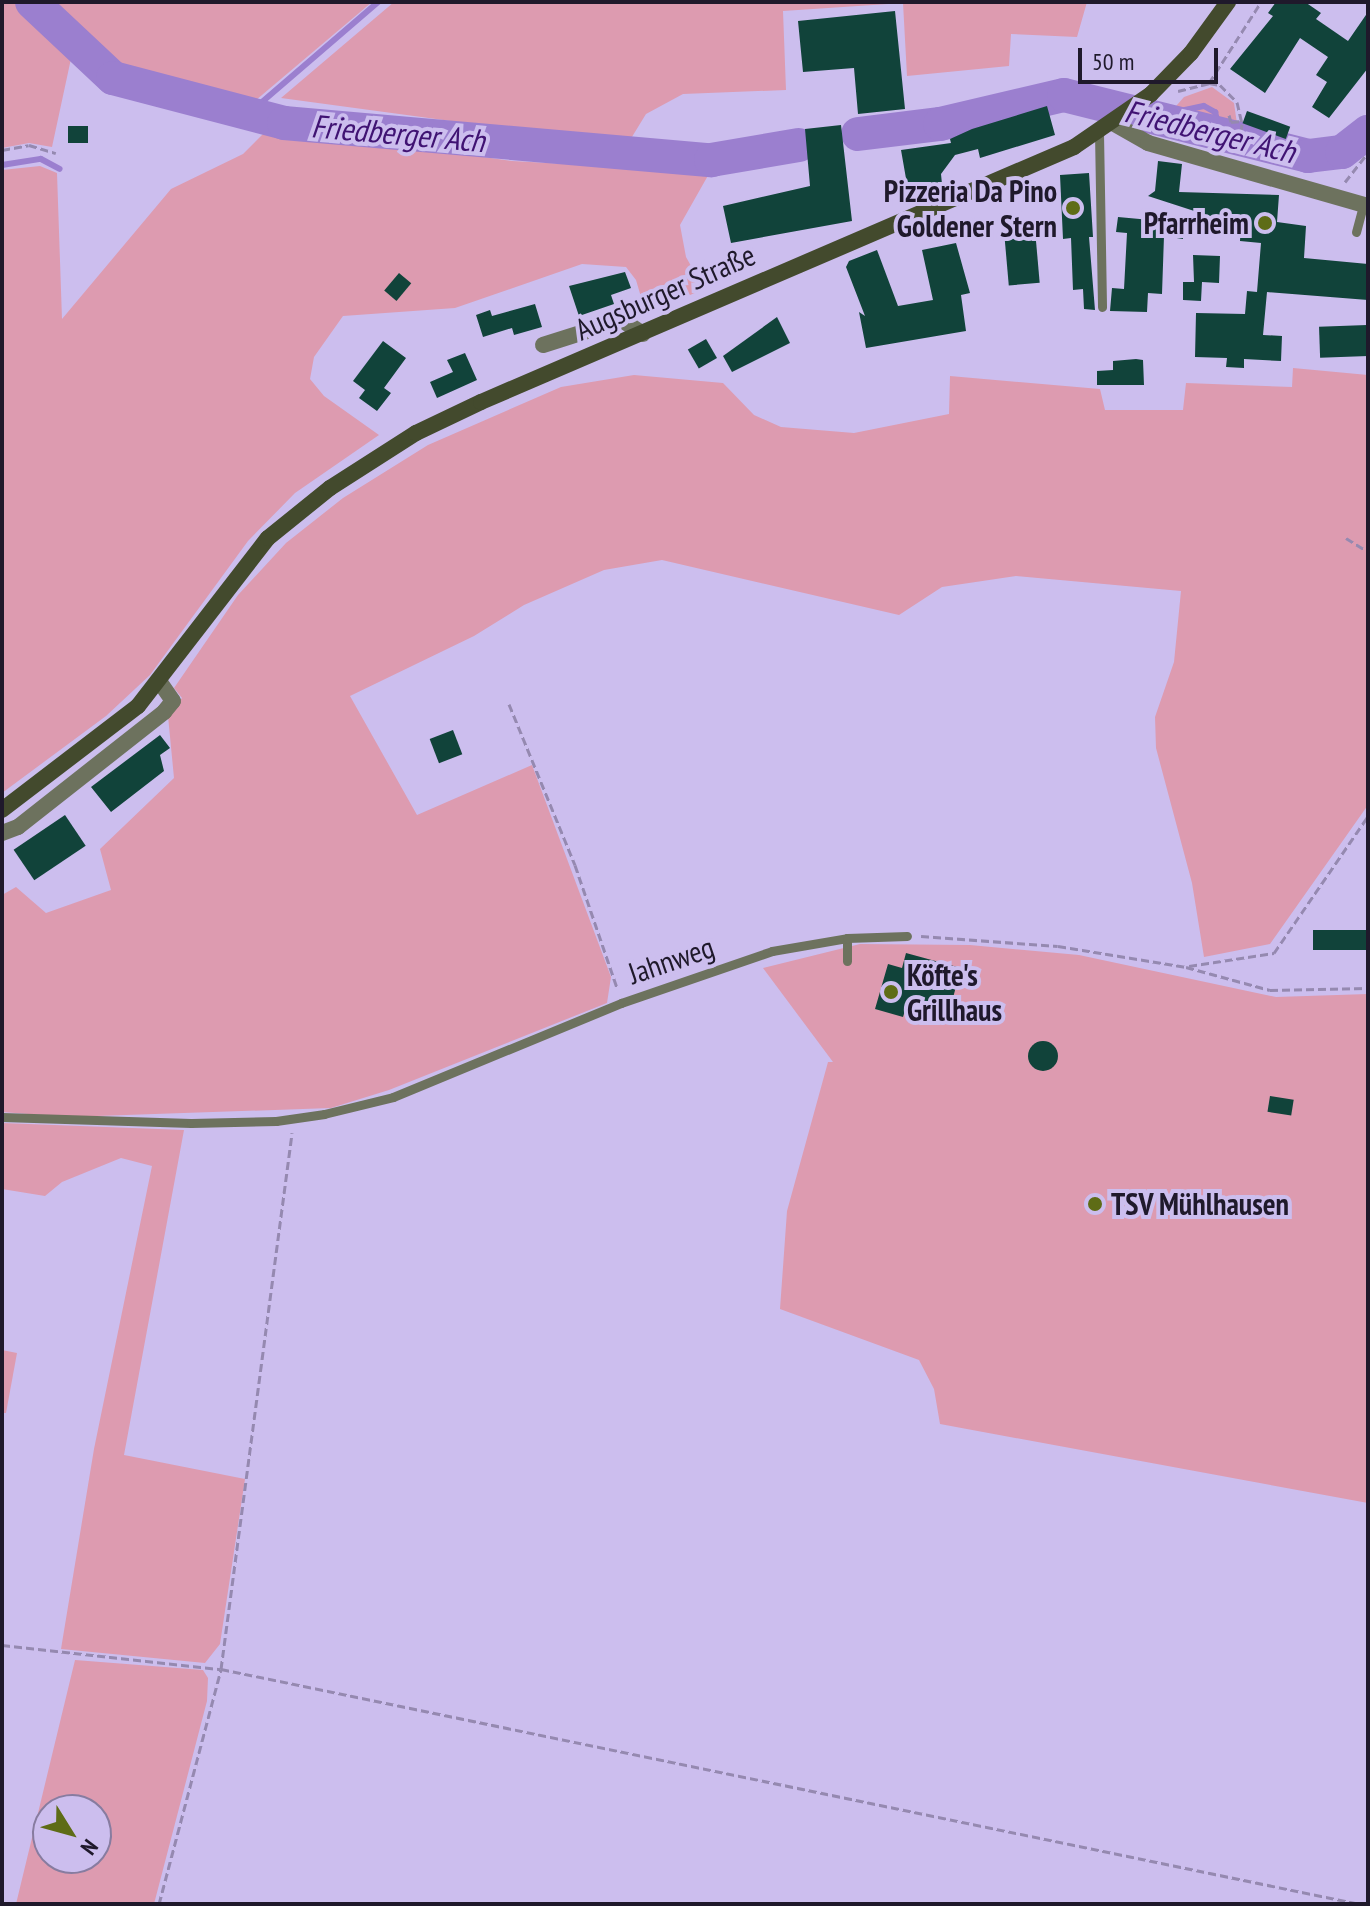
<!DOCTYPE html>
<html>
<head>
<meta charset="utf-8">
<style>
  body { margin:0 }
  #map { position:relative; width:1370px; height:1906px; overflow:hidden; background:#ccbeee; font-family:"PT Sans Narrow",sans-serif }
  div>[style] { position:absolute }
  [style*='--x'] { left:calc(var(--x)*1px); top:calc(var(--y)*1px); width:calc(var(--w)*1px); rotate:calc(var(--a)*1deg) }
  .green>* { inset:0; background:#dd9bb0 }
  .stream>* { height:6px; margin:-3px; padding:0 3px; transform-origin:3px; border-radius:3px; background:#9b7fcf }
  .river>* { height:34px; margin:-17px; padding:0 17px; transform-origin:17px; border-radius:17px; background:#9b7fcf }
  .building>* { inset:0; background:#11433a; transform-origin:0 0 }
  .round { border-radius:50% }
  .path>* { height:3px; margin-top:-1.5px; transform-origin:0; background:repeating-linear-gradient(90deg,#9589b0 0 8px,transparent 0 12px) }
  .service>* { height:9px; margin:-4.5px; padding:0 4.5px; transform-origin:4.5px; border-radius:4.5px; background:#6d725e }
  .minor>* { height:16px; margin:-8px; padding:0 8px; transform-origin:8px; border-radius:8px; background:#6d725e }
  .secondary>* { height:16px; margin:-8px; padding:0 8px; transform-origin:8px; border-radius:8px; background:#434a2d }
  .dots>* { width:22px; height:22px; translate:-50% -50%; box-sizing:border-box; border:4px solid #ccbeee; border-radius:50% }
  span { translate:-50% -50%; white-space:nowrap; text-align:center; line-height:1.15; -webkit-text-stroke:8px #ccbeee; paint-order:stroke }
  .poi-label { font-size:30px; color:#1f192b; font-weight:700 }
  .right { translate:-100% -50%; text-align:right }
  .left { translate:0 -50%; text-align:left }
  .street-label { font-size:30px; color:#1f192b }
  .water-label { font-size:32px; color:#401373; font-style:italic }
  .frame { position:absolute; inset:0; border:4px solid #1f192b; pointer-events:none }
  .north { position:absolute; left:32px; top:1794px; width:80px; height:80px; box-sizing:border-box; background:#ccbeee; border:2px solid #877ca0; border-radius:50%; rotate:127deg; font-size:22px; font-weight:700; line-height:32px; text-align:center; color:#1f192b }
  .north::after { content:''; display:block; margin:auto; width:28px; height:36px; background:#5e6c16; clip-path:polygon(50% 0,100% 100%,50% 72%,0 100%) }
  .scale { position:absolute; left:1078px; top:48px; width:140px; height:36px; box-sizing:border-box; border:4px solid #1f192b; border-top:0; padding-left:10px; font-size:24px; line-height:28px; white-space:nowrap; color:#1f192b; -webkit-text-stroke:6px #ccbeee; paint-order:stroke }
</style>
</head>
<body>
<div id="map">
  <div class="green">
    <i style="clip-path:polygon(2px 2px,21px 2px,72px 54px,52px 147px,29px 143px,2px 148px)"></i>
    <i style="clip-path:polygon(48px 2px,372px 2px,249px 106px,127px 78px)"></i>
    <i style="clip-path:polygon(394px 2px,1087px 2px,1077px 37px,1011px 34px,1009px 66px,907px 76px,903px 3px,783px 11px,786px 90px,683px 94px,646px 114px,627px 145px,281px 98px)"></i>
    <i style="clip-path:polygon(1212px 87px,1234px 103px,1239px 138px,1163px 121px,1184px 97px)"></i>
    <i style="clip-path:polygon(270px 127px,512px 161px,710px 172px,680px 225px,686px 257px,704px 289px,646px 314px,636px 280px,626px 267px,582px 264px,455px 308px,343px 316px,314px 357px,310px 379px,324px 396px,379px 435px,295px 493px,248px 541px,150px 675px,106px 716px,2px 793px,2px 170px,40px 166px,57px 173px,62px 319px,171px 189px,243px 154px)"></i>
    <i style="clip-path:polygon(1293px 368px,1368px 375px,1368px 805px,1270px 944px,1204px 957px,1192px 883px,1156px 748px,1155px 717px,1174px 662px,1181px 591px,1016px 576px,942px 587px,899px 615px,662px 560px,604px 570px,524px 605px,474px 636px,350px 696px,417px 815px,532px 765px,611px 977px,607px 1003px,389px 1090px,331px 1108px,68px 1117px,2px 1112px,2px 895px,16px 887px,46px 913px,111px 890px,100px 849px,174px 778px,168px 716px,182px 698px,174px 688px,238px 595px,286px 543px,343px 498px,428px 445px,561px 387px,634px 375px,723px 383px,754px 415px,781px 427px,854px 433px,949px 414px,950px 376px,1100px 389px,1105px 410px,1183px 410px,1186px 383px,1292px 387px)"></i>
    <i style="clip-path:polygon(860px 944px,970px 945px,1079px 955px,1276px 997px,1368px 994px,1368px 1503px,940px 1424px,934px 1389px,919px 1360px,780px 1309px,787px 1211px,828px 1062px,833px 1062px,763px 968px)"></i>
    <i style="clip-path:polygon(2px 1123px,184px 1130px,124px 1455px,245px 1479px,220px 1644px,205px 1663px,61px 1649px,94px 1449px,152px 1166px,121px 1158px,62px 1182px,45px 1196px,2px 1189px)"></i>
    <i style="clip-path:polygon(2px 1350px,17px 1353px,6px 1413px,2px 1413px)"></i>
    <i style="clip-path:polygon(evenodd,75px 1660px,203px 1670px,208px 1678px,207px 1701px,154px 1904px,16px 1904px,75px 1660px,48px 1810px,96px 1810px,96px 1858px,48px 1858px,48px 1810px)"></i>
  </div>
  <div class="stream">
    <i style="--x:248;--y:114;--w:172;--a:-40.7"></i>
    <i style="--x:1167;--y:123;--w:22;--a:-36"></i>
    <i style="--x:1185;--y:110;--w:19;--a:-12"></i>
    <i style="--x:1204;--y:106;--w:13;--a:29"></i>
    <i style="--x:1215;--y:112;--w:25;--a:76"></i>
    <i style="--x:2;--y:165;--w:39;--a:-9"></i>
    <i style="--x:41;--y:159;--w:21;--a:28"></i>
  </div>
  <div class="river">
    <i style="--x:32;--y:2;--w:111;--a:43.2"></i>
    <i style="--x:113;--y:78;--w:177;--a:14.7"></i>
    <i style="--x:284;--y:123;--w:429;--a:5"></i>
    <i style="--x:711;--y:160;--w:89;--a:-9.7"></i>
    <i style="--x:858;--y:134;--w:83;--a:-7"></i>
    <i style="--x:940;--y:124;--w:127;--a:-13.2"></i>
    <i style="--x:1064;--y:95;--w:252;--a:14"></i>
    <i style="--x:1308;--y:156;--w:34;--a:-7"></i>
    <i style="--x:1342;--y:152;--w:33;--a:-38"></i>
  </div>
  <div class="building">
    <i style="clip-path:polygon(1276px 2px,1305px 2px,1321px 13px,1316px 19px,1348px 41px,1368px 12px,1368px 68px,1329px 118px,1312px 107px,1327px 82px,1316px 75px,1328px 57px,1300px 38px,1265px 93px,1230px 69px,1273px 16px,1268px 13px)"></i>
    <i style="clip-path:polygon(895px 11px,905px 109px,858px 114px,854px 68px,803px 72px,798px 21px)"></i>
    <i style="clip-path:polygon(1047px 106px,1055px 135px,980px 158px,978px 149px,955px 155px,941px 174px,942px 184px,908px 190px,901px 150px,951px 143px,950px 139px,972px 129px)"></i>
    <i style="left:1247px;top:111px;width:46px;height:13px;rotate:20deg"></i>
    <i style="clip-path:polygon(841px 125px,852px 221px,731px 243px,723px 206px,810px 186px,805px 129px)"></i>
    <i style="left:68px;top:126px;width:20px;height:17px"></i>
    <i style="clip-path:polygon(1158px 161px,1182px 164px,1179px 192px,1279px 195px,1277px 222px,1306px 226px,1304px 258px,1368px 264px,1368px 300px,1267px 292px,1263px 335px,1282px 336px,1281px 361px,1244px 359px,1244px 368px,1226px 367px,1227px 358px,1195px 357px,1196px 313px,1245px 314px,1247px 291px,1257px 292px,1261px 243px,1240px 241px,1241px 221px,1222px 220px,1148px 196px,1155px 191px)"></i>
    <i style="clip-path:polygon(1089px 173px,1093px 237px,1089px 237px,1095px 310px,1084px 309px,1083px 289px,1073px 290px,1071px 238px,1063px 239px,1060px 175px)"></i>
    <i style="clip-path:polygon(1118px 217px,1183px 223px,1183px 239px,1164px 236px,1162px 294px,1148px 293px,1147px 312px,1110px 311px,1112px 288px,1124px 289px,1127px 233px,1116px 232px)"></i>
    <i style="left:1034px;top:218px;width:65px;height:31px;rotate:85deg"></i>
    <i style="clip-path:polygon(956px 243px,970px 293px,961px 295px,966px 331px,866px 348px,859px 312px,865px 316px,846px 267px,849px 261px,877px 250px,898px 306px,933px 300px,922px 250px)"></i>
    <i style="clip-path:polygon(1193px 255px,1220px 256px,1219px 283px,1202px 282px,1201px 301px,1183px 300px,1183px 282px,1194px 282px)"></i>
    <i style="clip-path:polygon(625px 272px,631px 288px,611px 295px,614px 304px,579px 316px,569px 286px)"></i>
    <i style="left:399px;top:273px;width:16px;height:23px;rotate:40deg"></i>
    <i style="clip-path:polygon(535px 304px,542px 327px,514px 335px,512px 328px,483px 337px,476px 315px,490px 310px,492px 316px)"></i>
    <i style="clip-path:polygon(777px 317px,790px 343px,732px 372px,723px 356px)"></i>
    <i style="left:1367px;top:325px;width:31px;height:48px;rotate:88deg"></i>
    <i style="left:706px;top:339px;width:22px;height:21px;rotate:60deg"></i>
    <i style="clip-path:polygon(383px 341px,406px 358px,384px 388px,391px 393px,377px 411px,359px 398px,365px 390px,353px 381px)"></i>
    <i style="clip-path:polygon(465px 353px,477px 380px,437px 398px,430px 382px,453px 372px,447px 360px)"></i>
    <i style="clip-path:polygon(1136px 359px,1143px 360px,1144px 385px,1097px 385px,1097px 371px,1113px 370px,1113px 361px)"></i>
    <i style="left:453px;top:730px;width:26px;height:25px;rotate:69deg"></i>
    <i style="clip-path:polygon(160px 735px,170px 748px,160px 755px,164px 771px,111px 812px,91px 787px)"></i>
    <i style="left:65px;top:815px;width:37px;height:62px;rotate:56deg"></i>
    <i style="left:1368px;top:930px;width:20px;height:55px;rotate:90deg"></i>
    <i style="clip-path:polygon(906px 953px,961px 968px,950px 1009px,909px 998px,903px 1017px,875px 1009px,888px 964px,902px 968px)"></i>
    <i class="round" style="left:1028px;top:1041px;width:30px;height:30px"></i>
    <i style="left:1270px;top:1096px;width:24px;height:16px;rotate:9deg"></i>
  </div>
  <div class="path">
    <i style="--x:1209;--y:83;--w:11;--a:10"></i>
    <i style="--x:1220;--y:85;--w:24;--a:45"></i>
    <i style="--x:1237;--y:102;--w:23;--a:77"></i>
    <i style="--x:1242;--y:124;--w:26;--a:97"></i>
    <i style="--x:1178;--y:91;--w:32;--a:-14"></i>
    <i style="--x:1209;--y:83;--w:96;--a:-57.3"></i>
    <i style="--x:1229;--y:115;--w:7;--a:74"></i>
    <i style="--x:1231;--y:122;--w:11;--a:-5"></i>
    <i style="--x:2;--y:150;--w:27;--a:-10"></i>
    <i style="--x:29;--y:145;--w:28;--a:17"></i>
    <i style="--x:1345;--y:182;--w:37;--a:-52"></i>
    <i style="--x:1346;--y:538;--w:26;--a:32"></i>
    <i style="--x:509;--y:704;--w:174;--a:67.7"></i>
    <i style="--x:575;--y:865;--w:130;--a:71.1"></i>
    <i style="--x:921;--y:936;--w:137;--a:4.2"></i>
    <i style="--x:1058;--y:946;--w:130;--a:9.3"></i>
    <i style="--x:1186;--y:967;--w:87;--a:15.3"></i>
    <i style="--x:1270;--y:990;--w:98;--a:-1.2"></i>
    <i style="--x:1189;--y:966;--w:86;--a:-8.7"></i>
    <i style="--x:1274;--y:953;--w:166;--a:-55.5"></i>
    <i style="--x:2;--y:1645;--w:220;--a:6.3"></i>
    <i style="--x:221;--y:1669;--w:1163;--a:11.66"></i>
    <i style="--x:159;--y:1904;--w:243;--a:-75.2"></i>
    <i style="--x:221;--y:1669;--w:541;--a:-82.45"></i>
  </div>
  <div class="service">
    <i style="--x:1099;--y:133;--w:174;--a:89"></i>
    <i style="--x:1356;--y:232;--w:28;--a:-75"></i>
    <i style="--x:847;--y:938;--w:23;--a:90"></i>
    <i style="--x:2;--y:1117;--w:189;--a:1.8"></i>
    <i style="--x:191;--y:1123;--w:85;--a:-1.3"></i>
    <i style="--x:276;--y:1121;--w:49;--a:-8.3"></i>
    <i style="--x:324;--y:1114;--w:71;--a:-13.8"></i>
    <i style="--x:393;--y:1097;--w:247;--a:-22.4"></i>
    <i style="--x:621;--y:1003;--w:160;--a:-19"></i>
    <i style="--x:772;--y:951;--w:76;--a:-9.8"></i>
    <i style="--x:847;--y:938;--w:60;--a:-1.9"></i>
  </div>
  <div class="minor">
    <i style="--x:1113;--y:123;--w:40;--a:29.7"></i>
    <i style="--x:1148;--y:143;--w:229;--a:16"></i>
    <i style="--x:543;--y:345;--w:83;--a:-17.6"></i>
    <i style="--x:622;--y:320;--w:25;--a:34"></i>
    <i style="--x:2;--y:833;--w:17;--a:-21"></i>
    <i style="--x:18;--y:827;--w:186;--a:-38.2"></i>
    <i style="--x:164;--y:712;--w:14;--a:-51"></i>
    <i style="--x:173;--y:701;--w:24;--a:-125"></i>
  </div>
  <div class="secondary">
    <i style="--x:2;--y:810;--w:171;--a:-37.4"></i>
    <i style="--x:138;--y:706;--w:212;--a:-52.3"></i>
    <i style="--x:268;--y:538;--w:80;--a:-38.9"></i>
    <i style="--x:330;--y:488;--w:102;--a:-32.6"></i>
    <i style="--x:416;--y:433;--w:72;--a:-25.5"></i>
    <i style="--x:481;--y:402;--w:646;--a:-23.27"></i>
    <i style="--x:1074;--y:147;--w:93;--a:-34.5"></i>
    <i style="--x:1151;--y:94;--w:57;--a:-45.7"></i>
    <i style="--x:1191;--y:53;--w:63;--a:-54"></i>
  </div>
  <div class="dots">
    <i style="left:1073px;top:208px;background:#5e6c16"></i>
    <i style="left:1265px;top:223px;background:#5e6c16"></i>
    <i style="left:891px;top:992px;background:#5e6c16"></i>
    <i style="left:1095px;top:1204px;background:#5e6c16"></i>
  </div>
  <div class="poi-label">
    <span class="right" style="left:1057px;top:208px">Pizzeria Da Pino<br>Goldener Stern</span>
    <span class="right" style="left:1249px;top:223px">Pfarrheim</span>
    <span class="left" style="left:907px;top:992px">Köfte's<br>Grillhaus</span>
    <span class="left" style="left:1111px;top:1204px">TSV Mühlhausen</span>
  </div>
  <div class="street-label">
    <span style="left:665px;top:292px;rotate:-24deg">Augsburger Straße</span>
    <span style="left:671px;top:960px;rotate:-19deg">Jahnweg</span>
  </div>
  <div class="water-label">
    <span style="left:1210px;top:131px;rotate:14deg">Friedberger Ach</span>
    <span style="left:398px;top:133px;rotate:5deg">Friedberger Ach</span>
  </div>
  <div class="frame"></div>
  <div class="north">N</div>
  <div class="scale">50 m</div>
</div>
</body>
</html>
